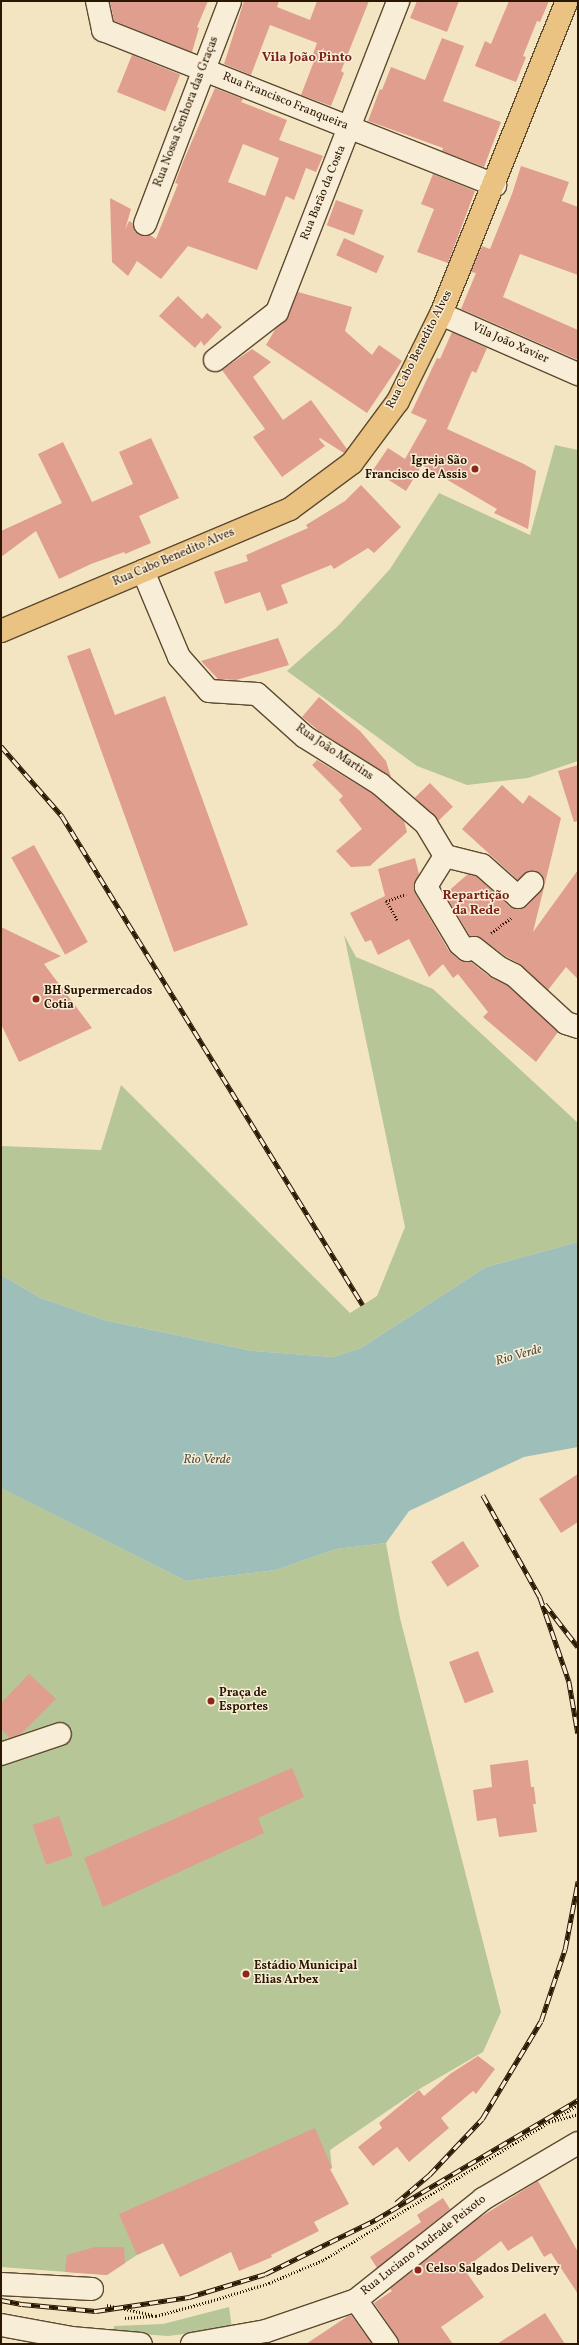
<!DOCTYPE html>
<html>
<head>
<meta charset="utf-8">
<style>
  body { margin:0 }
  #map { position:relative; width:579px; height:2345px; overflow:hidden; background:#f4e5c2; font-family:Vollkorn,serif }
  div>[style] { position:absolute }
  [style*='--x'] { left:calc(var(--x)*1px); top:calc(var(--y)*1px); width:calc(var(--w)*1px); rotate:calc(var(--a)*1deg) }
  .green>* { inset:0; background:#b7c697 }
  .water>* { inset:0; background:#9dbeb9 }
  .building>* { inset:0; background:#df9e8e; transform-origin:0 0 }
  .path>* { height:2.5px; margin-top:-1.25px; transform-origin:0; background:repeating-linear-gradient(90deg,#2b1600 0 1px,transparent 0 3px) }
  .roads { filter:drop-shadow(1px 0 #5d4a30) drop-shadow(-1px 0 #5d4a30) drop-shadow(0 1px #5d4a30) drop-shadow(0 -1px #5d4a30) }
  .minor>* { height:22px; margin:-11px; padding:0 11px; transform-origin:11px; border-radius:11px; background:#f8eed7 }
  .major>* { height:22px; margin:-11px; padding:0 11px; transform-origin:11px; border-radius:11px; background:#eac281 }
  .rail>* { height:4.5px; margin-top:-2.25px; transform-origin:0; background:repeating-linear-gradient(90deg,#f8eed7 0 9px,#2b1600 0 18px); box-sizing:border-box; border-block:1px solid #2b1600 }
  .dots>* { width:11px; height:11px; translate:-50% -50%; box-sizing:border-box; border:2px solid #f8eed7; border-radius:50% }
  span { translate:-50% -50%; white-space:nowrap; text-align:center; line-height:1.15; -webkit-text-stroke:3px #f8eed7; paint-order:stroke }
  .street-label { font-size:12px; color:#2b1600 }
  .poi-label { font-size:12px; color:#2b1600; font-weight:700 }
  .right { translate:-100% -50%; text-align:right }
  .left { translate:0 -50%; text-align:left }
  .neighbourhood-label { font-size:13px; color:#7a1f14; font-weight:700 }
  .water-label { font-size:13px; color:#535141; font-style:italic }
  .frame { position:absolute; inset:0; border:2px solid #2b1600; pointer-events:none }
</style>
</head>
<body>
<div id="map">
  <div class="green">
    <i style="clip-path:polygon(555px 445px,578px 450px,578px 761px,528px 778px,467px 785px,417px 766px,287px 671px,338px 626px,390px 569px,439px 493px,530px 535px)"></i>
    <i style="clip-path:polygon(344px 935px,356px 957px,433px 989px,578px 1123px,578px 1242px,486px 1267px,361px 1348px,333px 1357px,253px 1351px,104px 1320px,41px 1298px,1px 1275px,1px 1146px,101px 1150px,121px 1085px,350px 1313px,377px 1296px,405px 1227px)"></i>
    <i style="clip-path:polygon(1px 1488px,186px 1581px,276px 1570px,336px 1549px,386px 1543px,400px 1618px,501px 2012px,483px 2052px,421px 2088px,330px 2150px,332px 2168px,137px 2255px,107px 2275px,1px 2267px)"></i>
    <i style="clip-path:polygon(229px 2307px,232px 2328px,168px 2336px,113px 2332px,114px 2326px,163px 2324px)"></i>
  </div>
  <div class="water">
    <i style="clip-path:polygon(578px 1242px,578px 1447px,524px 1457px,409px 1511px,386px 1543px,336px 1549px,276px 1570px,186px 1581px,1px 1488px,1px 1275px,41px 1298px,104px 1320px,253px 1351px,333px 1357px,361px 1348px,486px 1267px)"></i>
  </div>
  <div class="building">
    <i style="clip-path:polygon(110px 1px,208px 1px,197px 27px,199px 28px,192px 52px,114px 21px)"></i>
    <i style="clip-path:polygon(244px 1px,279px 1px,277px 7px,310px 20px,317px 1px,369px 1px,341px 71px,344px 73px,331px 106px,301px 95px,316px 56px,313px 54px,317px 43px,270px 25px,251px 75px,224px 64px)"></i>
    <i style="clip-path:polygon(417px 1px,459px 1px,447px 32px,410px 18px)"></i>
    <i style="clip-path:polygon(509px 1px,549px 1px,540px 22px,537px 21px,523px 56px,526px 57px,516px 82px,475px 66px,485px 41px,491px 44px)"></i>
    <i style="clip-path:polygon(442px 38px,464px 46px,443px 101px,501px 122px,484px 167px,442px 151px,443px 148px,368px 121px,380px 89px,382px 90px,391px 67px,425px 80px)"></i>
    <i style="left:132px;top:55px;width:52px;height:40px;rotate:22deg"></i>
    <i style="clip-path:polygon(evenodd,215px 88px,243px 99px,241px 102px,287px 120px,279px 140px,323px 156px,316px 172px,306px 168px,294px 200px,286px 196px,257px 270px,188px 246px,161px 279px,137px 261px,128px 276px,112px 262px,110px 198px,131px 209px,125px 230px,129px 221px,133px 223px,135px 232px,140px 235px,150px 235px,156px 239px,178px 184px,175px 183px,183px 162px,215px 88px,243px 144px,279px 158px,265px 196px,228px 182px,243px 144px)"></i>
    <i style="clip-path:polygon(521px 166px,569px 182px,562px 201px,578px 207px,578px 275px,520px 254px,503px 297px,578px 330px,578px 360px,461px 309px,476px 273px,471px 272px,482px 246px,490px 249px,512px 194px)"></i>
    <i style="clip-path:polygon(433px 174px,475px 191px,448px 263px,417px 252px,434px 209px,421px 204px)"></i>
    <i style="left:336px;top:200px;width:29px;height:27px;rotate:20deg"></i>
    <i style="left:344px;top:238px;width:44px;height:19px;rotate:24deg"></i>
    <i style="clip-path:polygon(298px 292px,352px 307px,345px 331px,372px 355px,379px 345px,402px 361px,367px 413px,266px 345px,276px 328px,288px 317px)"></i>
    <i style="clip-path:polygon(178px 296px,202px 319px,207px 313px,222px 327px,204px 346px,201px 341px,195px 348px,159px 316px)"></i>
    <i style="clip-path:polygon(452px 332px,487px 348px,476px 373px,472px 371px,447px 429px,524px 464px,536px 471px,528px 529px,494px 513px,497px 509px,422px 465px,406px 491px,373px 470px,388px 448px,405px 459px,427px 420px,411px 413px,437px 358px,440px 359px)"></i>
    <i style="clip-path:polygon(252px 349px,271px 362px,253px 377px,283px 420px,311px 400px,347px 449px,344px 453px,320px 438px,319px 439px,325px 446px,282px 477px,253px 437px,265px 429px,222px 370px)"></i>
    <i style="clip-path:polygon(151px 438px,179px 498px,139px 516px,151px 543px,125px 554px,124px 552px,91px 564px,59px 579px,36px 531px,1px 557px,1px 531px,62px 503px,38px 454px,63px 442px,92px 502px,133px 484px,119px 452px)"></i>
    <i style="clip-path:polygon(361px 485px,401px 527px,374px 553px,368px 548px,334px 569px,331px 565px,281px 585px,288px 603px,267px 611px,260px 592px,225px 604px,214px 572px,248px 561px,246px 555px,308px 528px,306px 525px,345px 501px)"></i>
    <i style="clip-path:polygon(278px 638px,289px 665px,236px 680px,218px 679px,201px 661px)"></i>
    <i style="clip-path:polygon(90px 648px,115px 715px,165px 696px,248px 925px,174px 952px,67px 656px)"></i>
    <i style="clip-path:polygon(319px 697px,360px 731px,386px 761px,391px 777px,319px 731px,302px 717px)"></i>
    <i style="clip-path:polygon(317px 760px,373px 794px,404px 821px,407px 832px,370px 866px,351px 867px,336px 851px,362px 829px,339px 800px,343px 796px,312px 765px)"></i>
    <i style="clip-path:polygon(578px 765px,578px 821px,574px 822px,558px 771px)"></i>
    <i style="left:430px;top:783px;width:33px;height:21px;rotate:46deg"></i>
    <i style="clip-path:polygon(502px 785px,523px 804px,529px 795px,561px 818px,533px 932px,578px 870px,578px 979px,566px 967px,548px 990px,520px 964px,505px 956px,481px 938px,470px 936px,445px 894px,468px 874px,476px 876px,510px 907px,521px 909px,527px 906px,544px 887px,544px 880px,541px 874px,535px 871px,528px 871px,518px 880px,462px 829px)"></i>
    <i style="left:34px;top:845px;width:111px;height:26px;rotate:61deg"></i>
    <i style="clip-path:polygon(415px 858px,419px 874px,414px 887px,415px 893px,449px 951px,459px 960px,471px 962px,490px 977px,507px 985px,558px 1032px,536px 1062px,483px 1017px,488px 1012px,458px 974px,453px 978px,443px 964px,429px 977px,409px 939px,378px 955px,371px 940px,365px 942px,350px 913px,385px 896px,378px 869px)"></i>
    <i style="clip-path:polygon(1px 927px,61px 956px,44px 964px,92px 1028px,19px 1062px,1px 1024px)"></i>
    <i style="clip-path:polygon(578px 1474px,578px 1522px,561px 1533px,539px 1499px)"></i>
    <i style="left:463px;top:1541px;width:30px;height:38px;rotate:57deg"></i>
    <i style="left:478px;top:1651px;width:44px;height:31px;rotate:69deg"></i>
    <i style="clip-path:polygon(29px 1674px,56px 1699px,21px 1734px,10px 1738px,1px 1729px,1px 1703px)"></i>
    <i style="clip-path:polygon(528px 1760px,531px 1787px,534px 1787px,536px 1804px,533px 1804px,537px 1832px,499px 1837px,496px 1818px,477px 1821px,473px 1790px,492px 1787px,490px 1765px)"></i>
    <i style="clip-path:polygon(292px 1768px,304px 1797px,258px 1818px,264px 1833px,103px 1907px,84px 1858px)"></i>
    <i style="left:59px;top:1816px;width:42px;height:28px;rotate:71deg"></i>
    <i style="clip-path:polygon(478px 2056px,495px 2069px,476px 2094px,473px 2091px,441px 2118px,449px 2128px,409px 2162px,397px 2147px,373px 2166px,358px 2147px,382px 2128px,379px 2123px,419px 2090px,424px 2096px,450px 2074px)"></i>
    <i style="clip-path:polygon(315px 2128px,332px 2168px,330px 2169px,349px 2204px,314px 2222px,319px 2231px,271px 2255px,272px 2257px,239px 2271px,231px 2252px,180px 2277px,163px 2243px,137px 2255px,119px 2214px)"></i>
    <i style="clip-path:polygon(538px 2181px,578px 2252px,578px 2294px,551px 2253px,544px 2257px,532px 2236px,508px 2251px,501px 2241px,464px 2269px,484px 2297px,441px 2327px,453px 2344px,399px 2344px,397px 2337px,374px 2303px,392px 2291px,390px 2289px,476px 2220px)"></i>
    <i style="clip-path:polygon(443px 2198px,450px 2209px,377px 2268px,370px 2257px,421px 2222px,417px 2215px)"></i>
    <i style="clip-path:polygon(95px 2247px,124px 2247px,125px 2263px,107px 2275px,65px 2272px,67px 2255px)"></i>
    <i style="clip-path:polygon(545px 2313px,565px 2344px,497px 2344px)"></i>
    <i style="clip-path:polygon(351px 2315px,372px 2344px,306px 2344px,348px 2316px)"></i>
  </div>
  <div class="path">
    <i style="--x:397;--y:920;--w:22;--a:-120"></i>
    <i style="--x:386;--y:901;--w:21;--a:-19"></i>
    <i style="--x:491;--y:933;--w:25;--a:-37"></i>
    <i style="--x:554;--y:2119;--w:28;--a:-30"></i>
    <i style="--x:107;--y:2305;--w:47;--a:12.3"></i>
    <i style="--x:125;--y:2318;--w:31;--a:-4"></i>
    <i style="--x:156;--y:2316;--w:60;--a:-15.4"></i>
    <i style="--x:214;--y:2300;--w:58;--a:-17.2"></i>
    <i style="--x:269;--y:2283;--w:59;--a:-23.1"></i>
    <i style="--x:323;--y:2260;--w:265;--a:-31.4"></i>
    <i style="--x:549;--y:2122;--w:30;--a:-15"></i>
  </div>
  <div class="roads">
    <div class="minor">
      <i style="--x:97;--y:1;--w:30;--a:78"></i>
      <i style="--x:103;--y:30;--w:422;--a:21.6"></i>
      <i style="--x:145;--y:224;--w:239;--a:-69.1"></i>
      <i style="--x:441;--y:314;--w:150;--a:23.7"></i>
      <i style="--x:215;--y:360;--w:78;--a:-37.7"></i>
      <i style="--x:277;--y:312;--w:334;--a:-68.7"></i>
      <i style="--x:143;--y:571;--w:93;--a:67.3"></i>
      <i style="--x:179;--y:657;--w:45;--a:48.6"></i>
      <i style="--x:209;--y:691;--w:48;--a:3.6"></i>
      <i style="--x:257;--y:694;--w:64;--a:41.9"></i>
      <i style="--x:305;--y:737;--w:89;--a:32.1"></i>
      <i style="--x:380;--y:784;--w:61;--a:41"></i>
      <i style="--x:426;--y:824;--w:37;--a:59"></i>
      <i style="--x:445;--y:856;--w:38;--a:14"></i>
      <i style="--x:482;--y:865;--w:48;--a:41.6"></i>
      <i style="--x:518;--y:897;--w:20;--a:-45"></i>
      <i style="--x:445;--y:856;--w:36;--a:122"></i>
      <i style="--x:426;--y:887;--w:66;--a:59.2"></i>
      <i style="--x:460;--y:944;--w:9;--a:41"></i>
      <i style="--x:467;--y:950;--w:7;--a:-16"></i>
      <i style="--x:474;--y:948;--w:31;--a:38"></i>
      <i style="--x:498;--y:967;--w:18;--a:27"></i>
      <i style="--x:514;--y:975;--w:71;--a:42.7"></i>
      <i style="--x:566;--y:1023;--w:13;--a:18"></i>
      <i style="--x:1;--y:1754;--w:62;--a:-18.7"></i>
      <i style="--x:1;--y:2284;--w:91;--a:3.1"></i>
      <i style="--x:356;--y:2300;--w:54;--a:54.8"></i>
      <i style="--x:1;--y:2325;--w:71;--a:10.5"></i>
      <i style="--x:71;--y:2338;--w:70;--a:4.9"></i>
      <i style="--x:192;--y:2344;--w:75;--a:-10"></i>
      <i style="--x:266;--y:2331;--w:95;--a:-19"></i>
      <i style="--x:356;--y:2300;--w:162;--a:-38.5"></i>
      <i style="--x:483;--y:2199;--w:110;--a:-30.5"></i>
    </div>
    <div class="major">
      <i style="--x:1;--y:631;--w:314;--a:-22.9"></i>
      <i style="--x:290;--y:509;--w:77;--a:-36.6"></i>
      <i style="--x:352;--y:463;--w:77;--a:-53.4"></i>
      <i style="--x:398;--y:401;--w:97;--a:-63.7"></i>
      <i style="--x:441;--y:314;--w:337;--a:-68.1"></i>
    </div>
  </div>
  <div class="rail">
    <i style="--x:1;--y:746;--w:93;--a:48.9"></i>
    <i style="--x:62;--y:816;--w:574;--a:58.39"></i>
    <i style="--x:483;--y:1495;--w:117;--a:60.8"></i>
    <i style="--x:540;--y:1597;--w:89;--a:71"></i>
    <i style="--x:569;--y:1681;--w:53;--a:80.2"></i>
    <i style="--x:545;--y:1604;--w:54;--a:52.5"></i>
    <i style="--x:396;--y:2203;--w:43;--a:-40.3"></i>
    <i style="--x:429;--y:2175;--w:77;--a:-46.6"></i>
    <i style="--x:482;--y:2119;--w:114;--a:-59"></i>
    <i style="--x:541;--y:2021;--w:76;--a:-71.6"></i>
    <i style="--x:565;--y:1949;--w:69;--a:-79.2"></i>
    <i style="--x:1;--y:2300;--w:21;--a:11"></i>
    <i style="--x:22;--y:2304;--w:74;--a:5.4"></i>
    <i style="--x:96;--y:2311;--w:94;--a:-8.6"></i>
    <i style="--x:189;--y:2297;--w:79;--a:-16.8"></i>
    <i style="--x:265;--y:2274;--w:123;--a:-26.1"></i>
    <i style="--x:375;--y:2220;--w:236;--a:-30.6"></i>
  </div>
  <div class="dots">
    <i style="left:475px;top:469px;background:#8f2418"></i>
    <i style="left:36px;top:999px;background:#8f2418"></i>
    <i style="left:211px;top:1701px;background:#8f2418"></i>
    <i style="left:246px;top:1974px;background:#8f2418"></i>
    <i style="left:418px;top:2270px;background:#8f2418"></i>
  </div>
  <div class="street-label">
    <span style="left:285px;top:102px;rotate:22deg">Rua Francisco Franqueira</span>
    <span style="left:187px;top:112px;rotate:-69deg">Rua Nossa Senhora das Graças</span>
    <span style="left:324px;top:193px;rotate:-68deg">Rua Barão da Costa</span>
    <span style="left:510px;top:344px;rotate:24deg">Vila João Xavier</span>
    <span style="left:420px;top:350px;rotate:-63deg">Rua Cabo Benedito Alves</span>
    <span style="left:174px;top:558px;rotate:-23deg">Rua Cabo Benedito Alves</span>
    <span style="left:334px;top:753px;rotate:34deg">Rua João Martins</span>
    <span style="left:424px;top:2246px;rotate:-38deg">Rua Luciano Andrade Peixoto</span>
  </div>
  <div class="poi-label">
    <span class="right" style="left:467px;top:469px">Igreja São<br>Francisco de Assis</span>
    <span class="left" style="left:44px;top:999px">BH Supermercados<br>Cotia</span>
    <span class="left" style="left:219px;top:1701px">Praça de<br>Esportes</span>
    <span class="left" style="left:254px;top:1974px">Estádio Municipal<br>Elias Arbex</span>
    <span class="left" style="left:426px;top:2270px">Celso Salgados Delivery</span>
  </div>
  <div class="neighbourhood-label">
    <span style="left:307px;top:58px">Vila João Pinto</span>
    <span style="left:476px;top:904px">Repartição<br>da Rede</span>
  </div>
  <div class="water-label">
    <span style="left:519px;top:1356px;rotate:-16deg">Rio Verde</span>
    <span style="left:207px;top:1460px">Rio Verde</span>
  </div>
  <div class="frame"></div>
</div>
</body>
</html>
